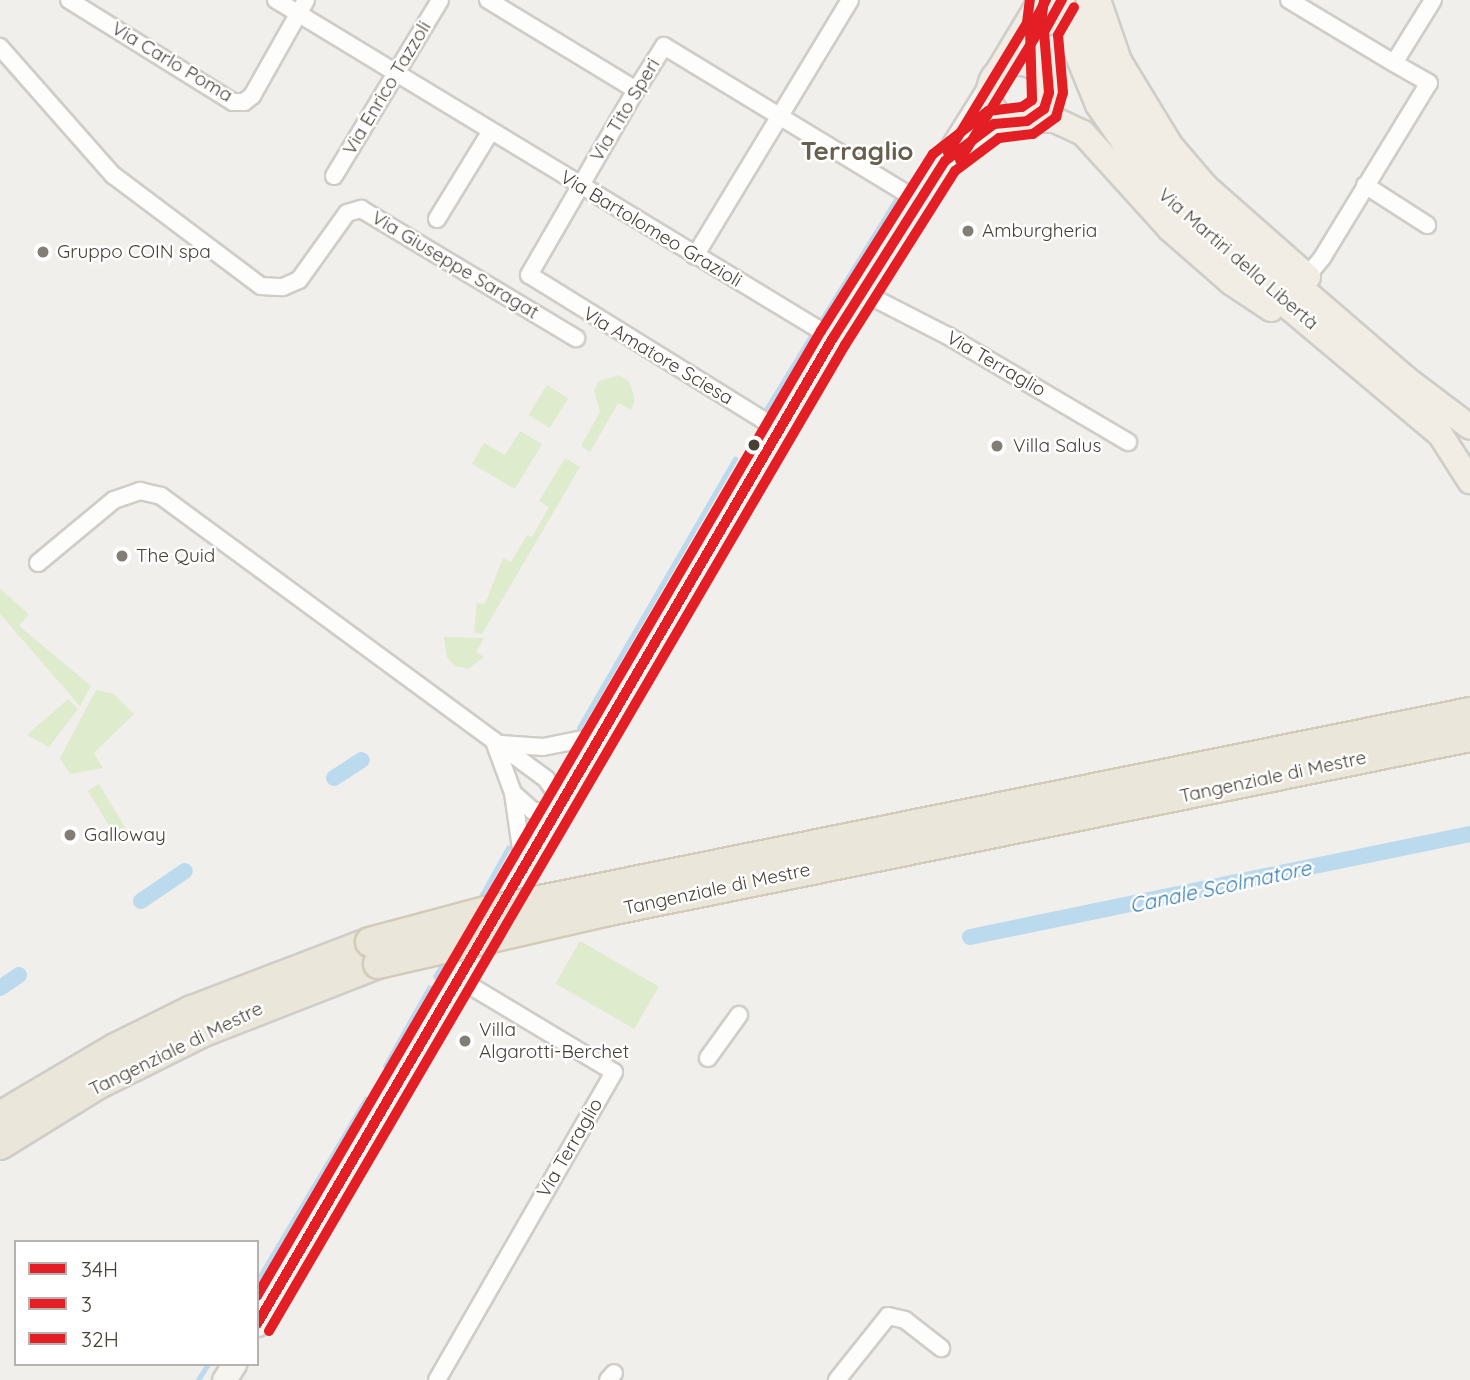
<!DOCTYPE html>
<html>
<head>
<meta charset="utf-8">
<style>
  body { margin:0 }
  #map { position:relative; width:1470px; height:1380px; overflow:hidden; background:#f1efeb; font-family:Quicksand,sans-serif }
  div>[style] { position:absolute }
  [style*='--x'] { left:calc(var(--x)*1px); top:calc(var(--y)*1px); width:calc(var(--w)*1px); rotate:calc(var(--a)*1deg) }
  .green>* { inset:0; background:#deebcc; transform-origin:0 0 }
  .stream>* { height:4.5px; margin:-2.25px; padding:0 2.25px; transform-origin:2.25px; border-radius:2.25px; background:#bcdaee }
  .canal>* { height:16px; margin:-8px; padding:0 8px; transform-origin:8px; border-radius:8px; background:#bcdaee }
  .roads { filter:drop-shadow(2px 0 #cfcdc8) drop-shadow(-2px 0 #cfcdc8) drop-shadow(0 2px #cfcdc8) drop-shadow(0 -2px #cfcdc8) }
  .minor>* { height:16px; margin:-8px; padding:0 8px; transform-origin:8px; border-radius:8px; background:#fdfdfc }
  .secondary>* { height:23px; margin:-11.5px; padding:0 11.5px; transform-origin:11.5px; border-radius:11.5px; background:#f7f5ef }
  .primary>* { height:24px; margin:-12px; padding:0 12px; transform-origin:12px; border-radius:12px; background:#f1ede4 }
  .primary>.ring { margin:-12px; padding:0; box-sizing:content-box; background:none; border:24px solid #f1ede4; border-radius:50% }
  .motorway>* { height:28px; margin:-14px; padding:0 14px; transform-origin:14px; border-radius:14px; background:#ebe6da }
  .bridges { filter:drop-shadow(2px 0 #d3cbb9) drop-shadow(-2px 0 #d3cbb9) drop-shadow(0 2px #d3cbb9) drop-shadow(0 -2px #d3cbb9) }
  .primary-bridge>* { height:24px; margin:-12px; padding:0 12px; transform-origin:12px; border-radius:12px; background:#f1ede4 }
  .motorway-bridge>* { height:28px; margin:-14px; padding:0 14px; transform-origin:14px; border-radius:14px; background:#ebe6da }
  .bus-1>* { height:10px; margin:-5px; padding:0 5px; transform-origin:5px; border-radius:5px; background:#e31e24 }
  .bus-2>* { height:10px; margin:-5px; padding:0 5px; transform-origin:5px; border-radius:5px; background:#e31e24 }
  .bus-3>* { height:10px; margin:-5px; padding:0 5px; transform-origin:5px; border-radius:5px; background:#e31e24 }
  .dots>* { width:19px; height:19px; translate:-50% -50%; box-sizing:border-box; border:4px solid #fff; border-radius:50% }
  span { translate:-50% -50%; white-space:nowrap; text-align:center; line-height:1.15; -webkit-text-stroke:5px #fff; paint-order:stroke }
  .street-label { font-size:19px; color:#474137 }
  .poi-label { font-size:19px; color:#474137 }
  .left { translate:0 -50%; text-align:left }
  .water-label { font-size:21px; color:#317bb2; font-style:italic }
  .district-label { font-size:26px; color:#6a5f4e; font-weight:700 }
  .legend { position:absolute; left:14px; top:1240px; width:245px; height:126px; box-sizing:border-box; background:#fff; border:2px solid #b5b3af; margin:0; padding:9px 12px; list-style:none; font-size:21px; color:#474137 }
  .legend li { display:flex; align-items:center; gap:14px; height:35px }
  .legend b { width:35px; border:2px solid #b5b3af }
</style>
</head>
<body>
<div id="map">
  <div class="green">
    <i style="clip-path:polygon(619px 375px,629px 381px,635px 400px,631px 410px,618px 403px,590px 452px,581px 446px,600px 412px,594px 391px,599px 381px)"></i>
    <i style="left:547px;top:385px;width:25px;height:35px;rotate:32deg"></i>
    <i style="clip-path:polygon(520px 431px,542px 444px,515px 489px,472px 464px,484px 443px,505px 455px)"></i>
    <i style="clip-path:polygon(565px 458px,580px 467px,482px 634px,474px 633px,477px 603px,485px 604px,503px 558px,511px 562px,527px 535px,532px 537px,549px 507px,539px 501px)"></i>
    <i style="clip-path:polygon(0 589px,29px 614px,19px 626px,91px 686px,80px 706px,0 614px)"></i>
    <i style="clip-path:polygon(444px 637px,484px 638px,476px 652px,484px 657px,468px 669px,455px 666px,447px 658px)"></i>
    <i style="clip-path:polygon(96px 690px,114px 694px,134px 714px,94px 753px,103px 768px,70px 774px,60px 758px)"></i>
    <i style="clip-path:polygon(68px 699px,78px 709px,49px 747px,27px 735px)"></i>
    <i style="left:99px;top:784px;width:62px;height:13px;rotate:59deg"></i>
    <i style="left:580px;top:941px;width:91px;height:49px;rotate:30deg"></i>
  </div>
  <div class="stream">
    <i style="--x:819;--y:324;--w:146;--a:-58.2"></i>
    <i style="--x:764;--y:413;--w:96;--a:-58.6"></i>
    <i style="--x:579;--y:728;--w:311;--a:-59.9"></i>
    <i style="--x:478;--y:902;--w:62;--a:-60.9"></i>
    <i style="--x:435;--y:977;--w:22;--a:-60"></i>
    <i style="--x:385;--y:1066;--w:90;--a:-60.6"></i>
    <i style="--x:257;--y:1281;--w:212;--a:-59.1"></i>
    <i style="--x:198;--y:1380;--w:19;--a:-58"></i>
  </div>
  <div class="canal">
    <i style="--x:334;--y:778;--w:33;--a:-33"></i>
    <i style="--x:141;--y:901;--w:53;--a:-34.3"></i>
    <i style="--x:970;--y:937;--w:510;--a:-11.64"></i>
    <i style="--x:0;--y:988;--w:23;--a:-34"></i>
  </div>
  <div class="roads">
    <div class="minor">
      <i style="--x:69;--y:0;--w:193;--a:31.9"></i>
      <i style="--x:233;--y:102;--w:11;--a:0"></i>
      <i style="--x:244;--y:102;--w:10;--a:-37"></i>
      <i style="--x:252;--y:96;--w:110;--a:-60.6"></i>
      <i style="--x:276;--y:0;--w:652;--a:31.25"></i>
      <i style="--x:488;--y:0;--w:173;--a:31.3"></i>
      <i style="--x:1289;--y:0;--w:122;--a:31"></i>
      <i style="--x:1394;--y:63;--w:74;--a:-58.2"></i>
      <i style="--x:0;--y:47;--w:171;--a:48.6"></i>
      <i style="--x:113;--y:175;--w:185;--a:36.9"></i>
      <i style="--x:261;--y:286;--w:22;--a:3"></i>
      <i style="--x:283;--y:287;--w:17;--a:-24"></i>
      <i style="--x:299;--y:280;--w:82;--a:-54.4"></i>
      <i style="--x:347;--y:213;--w:15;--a:-16"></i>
      <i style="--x:361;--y:209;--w:251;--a:31"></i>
      <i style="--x:334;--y:176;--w:205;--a:-58.9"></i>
      <i style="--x:1365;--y:185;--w:74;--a:32.8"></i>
      <i style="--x:437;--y:219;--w:103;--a:-58.5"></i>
      <i style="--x:695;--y:256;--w:299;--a:-58.8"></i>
      <i style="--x:1307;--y:276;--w:23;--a:-50"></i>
      <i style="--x:1322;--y:258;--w:205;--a:-58.6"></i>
      <i style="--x:1429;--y:83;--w:40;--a:-150.3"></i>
      <i style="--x:862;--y:292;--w:97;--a:27.1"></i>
      <i style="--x:948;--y:336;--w:209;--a:30.5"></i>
      <i style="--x:781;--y:431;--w:296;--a:-148.2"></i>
      <i style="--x:529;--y:275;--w:214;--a:-60"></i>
      <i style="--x:636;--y:90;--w:52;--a:-57.5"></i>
      <i style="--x:664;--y:46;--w:298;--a:31.3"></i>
      <i style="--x:38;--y:563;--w:99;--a:-39.7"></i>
      <i style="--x:114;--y:500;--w:28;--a:-19"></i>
      <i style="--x:140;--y:491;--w:22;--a:13"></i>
      <i style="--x:161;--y:496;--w:478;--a:36.3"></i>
      <i style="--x:546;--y:779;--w:29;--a:55"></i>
      <i style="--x:495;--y:744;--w:52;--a:69.8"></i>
      <i style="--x:513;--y:793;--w:77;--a:81.8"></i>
      <i style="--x:501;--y:744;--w:42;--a:4.1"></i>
      <i style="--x:543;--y:747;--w:47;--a:-11.1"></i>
      <i style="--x:589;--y:738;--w:18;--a:-29"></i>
      <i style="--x:513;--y:793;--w:27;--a:42"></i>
      <i style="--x:533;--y:811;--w:24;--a:2"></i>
      <i style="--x:708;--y:1058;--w:53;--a:-54.2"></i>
      <i style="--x:437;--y:1380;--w:355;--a:-60.1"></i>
      <i style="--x:614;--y:1072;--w:181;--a:-149"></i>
      <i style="--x:608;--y:1380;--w:9;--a:-49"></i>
      <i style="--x:837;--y:1380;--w:82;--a:-51.4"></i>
      <i style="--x:888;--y:1316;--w:17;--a:13"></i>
      <i style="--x:905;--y:1320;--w:46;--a:37.9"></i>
    </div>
    <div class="secondary">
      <i style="--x:955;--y:152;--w:48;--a:-35.7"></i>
      <i style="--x:994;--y:124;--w:20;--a:-6"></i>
      <i style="--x:257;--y:1324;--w:1142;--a:-59.71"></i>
      <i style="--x:833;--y:338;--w:295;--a:-58"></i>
      <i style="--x:224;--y:1380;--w:19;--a:-58"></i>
    </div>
    <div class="primary">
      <i style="--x:1055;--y:0;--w:113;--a:67.7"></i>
      <i style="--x:1098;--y:105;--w:100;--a:55.2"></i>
      <i style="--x:1155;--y:187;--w:78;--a:44.5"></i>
      <i style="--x:1211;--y:242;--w:299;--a:40"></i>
      <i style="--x:1440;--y:434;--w:56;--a:57.4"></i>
      <i style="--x:1077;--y:0;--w:101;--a:68"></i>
      <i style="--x:1115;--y:94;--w:52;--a:58.5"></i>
      <i style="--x:1142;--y:138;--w:54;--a:51"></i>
      <i style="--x:1176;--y:180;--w:303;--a:40.8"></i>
      <i style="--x:1405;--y:378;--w:81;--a:37"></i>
      <i style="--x:1098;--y:0;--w:65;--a:71"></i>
      <i style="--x:1119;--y:61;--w:98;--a:58.7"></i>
      <i style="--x:1170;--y:145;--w:55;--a:49.4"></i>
      <i style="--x:1206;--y:187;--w:136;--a:41.4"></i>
      <i class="ring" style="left:989px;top:63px;width:36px;height:36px"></i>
      <i style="--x:999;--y:70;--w:82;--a:-59"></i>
      <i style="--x:1044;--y:77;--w:35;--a:-92"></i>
      <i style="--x:1043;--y:42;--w:21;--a:-73"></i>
      <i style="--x:1031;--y:120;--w:24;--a:0"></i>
      <i style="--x:1055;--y:120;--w:31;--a:25"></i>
      <i style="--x:1083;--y:133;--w:130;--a:47.8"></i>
      <i style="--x:1170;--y:229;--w:82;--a:41.1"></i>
      <i style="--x:1232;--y:283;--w:47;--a:33.7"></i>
    </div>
    <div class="motorway">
      <i style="--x:0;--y:1116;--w:134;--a:-30.6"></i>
      <i style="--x:115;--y:1048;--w:86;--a:-26.3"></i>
      <i style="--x:192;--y:1010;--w:191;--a:-20.9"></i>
      <i style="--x:0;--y:1145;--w:114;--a:-31.7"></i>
      <i style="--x:97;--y:1085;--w:122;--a:-26.4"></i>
      <i style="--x:206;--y:1031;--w:185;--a:-21.3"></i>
    </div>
  </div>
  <div class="bridges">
    <div class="primary-bridge">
      <i style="--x:1049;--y:22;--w:26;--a:-59"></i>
    </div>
    <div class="motorway-bridge">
      <i style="--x:370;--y:942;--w:120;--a:-15"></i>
      <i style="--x:486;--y:911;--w:1004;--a:-11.43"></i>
      <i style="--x:378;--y:964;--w:237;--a:-12.9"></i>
      <i style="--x:609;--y:911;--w:878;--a:-11.43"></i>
    </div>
  </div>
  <div class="bus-1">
    <i style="--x:948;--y:153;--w:152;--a:-58.7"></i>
    <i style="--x:1027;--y:23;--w:23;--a:-83"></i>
    <i style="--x:257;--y:1324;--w:1142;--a:-59.71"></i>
    <i style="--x:833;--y:338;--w:209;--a:-57.7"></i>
    <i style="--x:945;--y:161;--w:61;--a:-37.1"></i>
    <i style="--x:994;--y:124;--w:33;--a:-5"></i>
    <i style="--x:1027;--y:121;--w:21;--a:-35"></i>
    <i style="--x:1044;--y:109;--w:17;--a:-73"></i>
    <i style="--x:1049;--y:93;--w:61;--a:-94.7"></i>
    <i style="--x:1044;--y:32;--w:37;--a:-61"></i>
  </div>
  <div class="bus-2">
    <i style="--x:960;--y:160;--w:153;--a:-58.6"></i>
    <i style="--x:1040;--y:29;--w:27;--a:-82"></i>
    <i style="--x:269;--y:1331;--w:1142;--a:-59.71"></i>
    <i style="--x:845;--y:345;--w:206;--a:-57.7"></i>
    <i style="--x:955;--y:171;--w:55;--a:-36.9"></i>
    <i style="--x:999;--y:138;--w:34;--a:-7"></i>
    <i style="--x:1033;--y:134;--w:29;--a:-36"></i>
    <i style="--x:1056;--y:117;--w:25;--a:-74"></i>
    <i style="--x:1063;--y:93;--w:58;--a:-94.9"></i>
    <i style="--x:1058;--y:35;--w:32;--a:-60"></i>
  </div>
  <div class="bus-3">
    <i style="--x:257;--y:1296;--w:1118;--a:-59.7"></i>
    <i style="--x:821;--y:331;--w:209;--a:-57.7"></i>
    <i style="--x:933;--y:154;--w:70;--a:-38"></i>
    <i style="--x:988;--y:111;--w:34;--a:-7"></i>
    <i style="--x:1022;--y:107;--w:12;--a:-35"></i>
    <i style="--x:1032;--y:100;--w:70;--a:-91.6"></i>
    <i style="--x:1030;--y:30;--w:34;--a:-62"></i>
  </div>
  <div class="dots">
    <i style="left:968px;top:231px;background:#827e76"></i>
    <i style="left:43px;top:252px;background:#827e76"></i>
    <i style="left:754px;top:445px;background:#474137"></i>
    <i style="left:997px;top:446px;background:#827e76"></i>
    <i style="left:122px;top:556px;background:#827e76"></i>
    <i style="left:70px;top:835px;background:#827e76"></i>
    <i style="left:465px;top:1041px;background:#827e76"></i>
  </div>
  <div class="street-label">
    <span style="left:172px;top:62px;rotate:31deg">Via Carlo Poma</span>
    <span style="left:387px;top:88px;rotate:-59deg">Via Enrico Tazzoli</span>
    <span style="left:625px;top:110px;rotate:-59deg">Via Tito Speri</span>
    <span style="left:651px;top:229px;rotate:31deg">Via Bartolomeo Grazioli</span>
    <span style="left:1238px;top:259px;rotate:41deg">Via Martiri della Libertà</span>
    <span style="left:455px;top:265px;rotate:31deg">Via Giuseppe Saragat</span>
    <span style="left:658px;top:356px;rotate:31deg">Via Amatore Sciesa</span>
    <span style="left:996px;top:364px;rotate:30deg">Via Terraglio</span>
    <span style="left:1273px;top:777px;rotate:-12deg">Tangenziale di Mestre</span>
    <span style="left:717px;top:889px;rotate:-12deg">Tangenziale di Mestre</span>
    <span style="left:176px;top:1049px;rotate:-26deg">Tangenziale di Mestre</span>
    <span style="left:570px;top:1148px;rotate:-60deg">Via Terraglio</span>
  </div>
  <div class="poi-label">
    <span class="left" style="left:982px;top:231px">Amburgheria</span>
    <span class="left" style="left:57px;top:252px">Gruppo COIN spa</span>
    <span class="left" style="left:1013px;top:446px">Villa Salus</span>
    <span class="left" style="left:136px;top:556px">The Quid</span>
    <span class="left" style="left:84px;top:835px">Galloway</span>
    <span class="left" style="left:479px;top:1041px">Villa<br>Algarotti-Berchet</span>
  </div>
  <div class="water-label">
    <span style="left:1220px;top:886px;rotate:-12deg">Canale Scolmatore</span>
  </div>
  <div class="district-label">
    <span style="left:857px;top:151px">Terraglio</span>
  </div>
  <ul class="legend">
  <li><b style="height:9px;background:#e31e24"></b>34H</li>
  <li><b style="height:9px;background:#e31e24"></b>3</li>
  <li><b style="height:9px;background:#e31e24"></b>32H</li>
  </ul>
</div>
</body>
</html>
